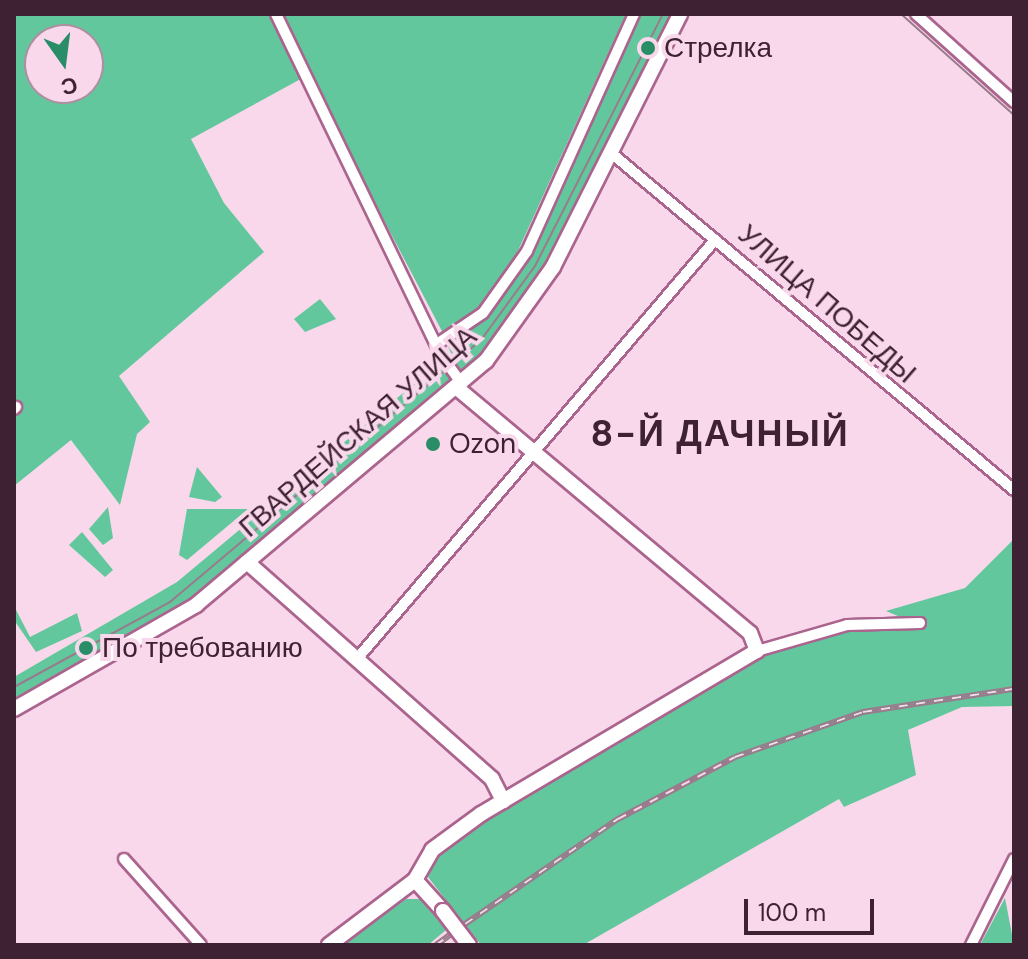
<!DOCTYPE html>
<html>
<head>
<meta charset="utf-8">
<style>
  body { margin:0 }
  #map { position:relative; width:1028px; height:959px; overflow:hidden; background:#f8d8ea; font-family:"DM Sans",sans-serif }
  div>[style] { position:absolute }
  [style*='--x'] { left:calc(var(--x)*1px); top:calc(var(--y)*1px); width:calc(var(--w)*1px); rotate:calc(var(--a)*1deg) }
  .green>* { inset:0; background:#63c79d }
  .roads { filter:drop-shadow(2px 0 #ab648e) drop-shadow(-2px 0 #ab648e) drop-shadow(0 2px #ab648e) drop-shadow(0 -2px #ab648e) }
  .street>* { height:10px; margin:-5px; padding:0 5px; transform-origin:5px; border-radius:5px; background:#fff }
  .secondary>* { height:14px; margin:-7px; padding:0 7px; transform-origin:7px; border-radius:7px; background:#fff }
  .tram>* { height:2px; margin:-1px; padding:0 1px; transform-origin:1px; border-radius:1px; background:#997b8c }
  .rail>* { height:6px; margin-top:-3px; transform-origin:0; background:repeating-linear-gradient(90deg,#f8d8ea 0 9px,#997b8c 0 18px); box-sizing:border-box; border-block:2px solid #997b8c }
  .bridges { filter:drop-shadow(2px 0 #ab648e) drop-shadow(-2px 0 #ab648e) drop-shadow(0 2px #ab648e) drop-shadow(0 -2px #ab648e) }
  .secondary-bridge>* { height:14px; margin:-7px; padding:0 7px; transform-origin:7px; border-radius:7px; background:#fff }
  .dots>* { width:22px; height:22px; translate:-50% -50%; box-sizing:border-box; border:4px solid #f8d8ea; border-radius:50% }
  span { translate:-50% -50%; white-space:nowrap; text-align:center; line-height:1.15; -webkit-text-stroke:8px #f8d8ea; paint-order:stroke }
  .poi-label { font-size:28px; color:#3e2132 }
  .left { translate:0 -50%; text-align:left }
  .street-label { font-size:28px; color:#3e2132 }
  .district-label { font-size:36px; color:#3e2132; font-weight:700; letter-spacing:2px }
  .frame { position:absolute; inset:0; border:16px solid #3e2132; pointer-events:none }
  .north { position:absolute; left:24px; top:24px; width:80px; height:80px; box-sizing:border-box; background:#f8d8ea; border:2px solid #ae8fa0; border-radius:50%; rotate:166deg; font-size:22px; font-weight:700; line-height:32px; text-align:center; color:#3e2132 }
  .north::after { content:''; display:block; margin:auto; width:28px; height:36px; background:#298d68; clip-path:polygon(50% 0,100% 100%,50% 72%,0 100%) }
  .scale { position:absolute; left:744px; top:899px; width:130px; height:36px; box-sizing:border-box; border:4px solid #3e2132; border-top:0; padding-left:10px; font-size:24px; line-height:28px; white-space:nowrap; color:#3e2132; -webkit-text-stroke:6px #f8d8ea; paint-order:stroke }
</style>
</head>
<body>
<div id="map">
  <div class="green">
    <i style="clip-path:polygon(evenodd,14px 14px,626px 14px,511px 266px,480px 308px,444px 335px,308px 75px,191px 139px,224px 203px,264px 252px,119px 376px,150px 422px,137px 434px,120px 505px,71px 440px,14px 486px,14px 14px,40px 40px,88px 40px,88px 88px,40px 88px,40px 40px)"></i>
    <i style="clip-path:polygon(633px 14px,671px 14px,549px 265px,509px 327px,461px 373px,446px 343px,479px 319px,523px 257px)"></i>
    <i style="clip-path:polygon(320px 299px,336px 319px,305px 332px,294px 319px)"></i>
    <i style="clip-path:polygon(439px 363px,453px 381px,194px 600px,14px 704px,14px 677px,177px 582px)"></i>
    <i style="clip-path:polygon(197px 467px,222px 497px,215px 502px,189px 497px)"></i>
    <i style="clip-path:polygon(108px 507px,113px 538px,103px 545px,89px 529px)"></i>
    <i style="clip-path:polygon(187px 509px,248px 509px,187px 560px,179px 555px)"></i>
    <i style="clip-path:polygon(82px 532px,113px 570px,105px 577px,69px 545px)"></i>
    <i style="clip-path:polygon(1014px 539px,1014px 706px,962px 707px,908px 730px,916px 775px,844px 807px,839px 799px,583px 945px,481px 945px,428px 877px,437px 855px,491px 816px,775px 648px,848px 630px,890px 629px,905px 619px,886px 611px,965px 588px)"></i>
    <i style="clip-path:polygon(14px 606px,30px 637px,77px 613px,82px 631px,36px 652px,14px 620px)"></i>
    <i style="clip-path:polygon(1005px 898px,1014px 945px,980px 945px)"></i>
    <i style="clip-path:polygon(406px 899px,421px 899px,446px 930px,428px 945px,342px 945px)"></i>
  </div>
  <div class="roads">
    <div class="street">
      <i style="--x:276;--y:14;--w:379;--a:64.2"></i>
      <i style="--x:441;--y:355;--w:36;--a:54"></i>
      <i style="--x:916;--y:14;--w:132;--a:41.9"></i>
      <i style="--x:610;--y:152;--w:527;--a:39.92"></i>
      <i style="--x:437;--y:344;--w:55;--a:-34"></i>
      <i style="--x:483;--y:313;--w:76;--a:-54.6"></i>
      <i style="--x:527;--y:251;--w:260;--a:-65.7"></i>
      <i style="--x:14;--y:409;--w:3;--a:-45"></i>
      <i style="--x:757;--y:651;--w:94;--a:-16.1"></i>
      <i style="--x:847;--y:625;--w:73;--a:-1.6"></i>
      <i style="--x:356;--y:660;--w:553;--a:-49.48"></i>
      <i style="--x:124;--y:859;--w:115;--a:48.2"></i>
      <i style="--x:971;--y:945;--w:96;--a:-63.4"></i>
    </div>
    <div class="secondary">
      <i style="--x:247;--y:562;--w:327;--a:41.5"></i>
      <i style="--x:492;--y:779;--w:25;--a:63"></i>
      <i style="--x:14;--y:709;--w:210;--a:-29.7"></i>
      <i style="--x:196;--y:605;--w:379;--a:-40.1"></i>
      <i style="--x:486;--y:361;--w:115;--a:-54.5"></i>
      <i style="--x:553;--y:267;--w:283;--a:-63.3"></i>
      <i style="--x:415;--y:880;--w:42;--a:47.9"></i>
      <i style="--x:329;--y:945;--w:108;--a:-37.1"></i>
      <i style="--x:415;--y:880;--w:34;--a:-60"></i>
      <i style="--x:432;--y:850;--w:61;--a:-36.3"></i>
      <i style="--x:481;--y:814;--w:321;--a:-30.6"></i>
      <i style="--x:757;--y:651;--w:19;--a:-111"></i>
      <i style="--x:750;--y:633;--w:382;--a:-140.1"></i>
    </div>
  </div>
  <div class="tram">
    <i style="--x:901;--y:14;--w:152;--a:41.8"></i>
    <i style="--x:14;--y:687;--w:178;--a:-28.6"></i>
    <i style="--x:170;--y:602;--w:407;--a:-40.1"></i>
    <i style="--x:481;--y:340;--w:92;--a:-53.9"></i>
    <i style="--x:535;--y:266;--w:283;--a:-63.1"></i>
  </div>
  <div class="rail">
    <i style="--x:465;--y:924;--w:186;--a:-34.5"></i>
    <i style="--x:618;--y:819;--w:132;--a:-27.9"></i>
    <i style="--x:735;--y:757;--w:136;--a:-19.4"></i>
    <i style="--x:863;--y:712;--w:153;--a:-8.7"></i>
    <i style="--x:436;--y:945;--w:17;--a:-36"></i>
  </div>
  <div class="bridges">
    <div class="secondary-bridge">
      <i style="--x:443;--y:911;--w:43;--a:52.6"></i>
    </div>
  </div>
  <div class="dots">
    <i style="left:648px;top:48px;background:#298d68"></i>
    <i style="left:433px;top:444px;background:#298d68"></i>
    <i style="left:86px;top:648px;background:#298d68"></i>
  </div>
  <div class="poi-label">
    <span class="left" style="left:664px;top:48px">Стрелка</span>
    <span class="left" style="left:449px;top:444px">Ozon</span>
    <span class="left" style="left:102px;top:648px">По требованию</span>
  </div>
  <div class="street-label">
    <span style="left:827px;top:304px;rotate:41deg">УЛИЦА ПОБЕДЫ</span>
    <span style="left:358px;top:432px;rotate:-41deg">ГВАРДЕЙСКАЯ УЛИЦА</span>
  </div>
  <div class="district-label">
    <span style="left:720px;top:434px">8-Й ДАЧНЫЙ</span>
  </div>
  <div class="frame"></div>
  <div class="north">С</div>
  <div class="scale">100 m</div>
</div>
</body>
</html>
